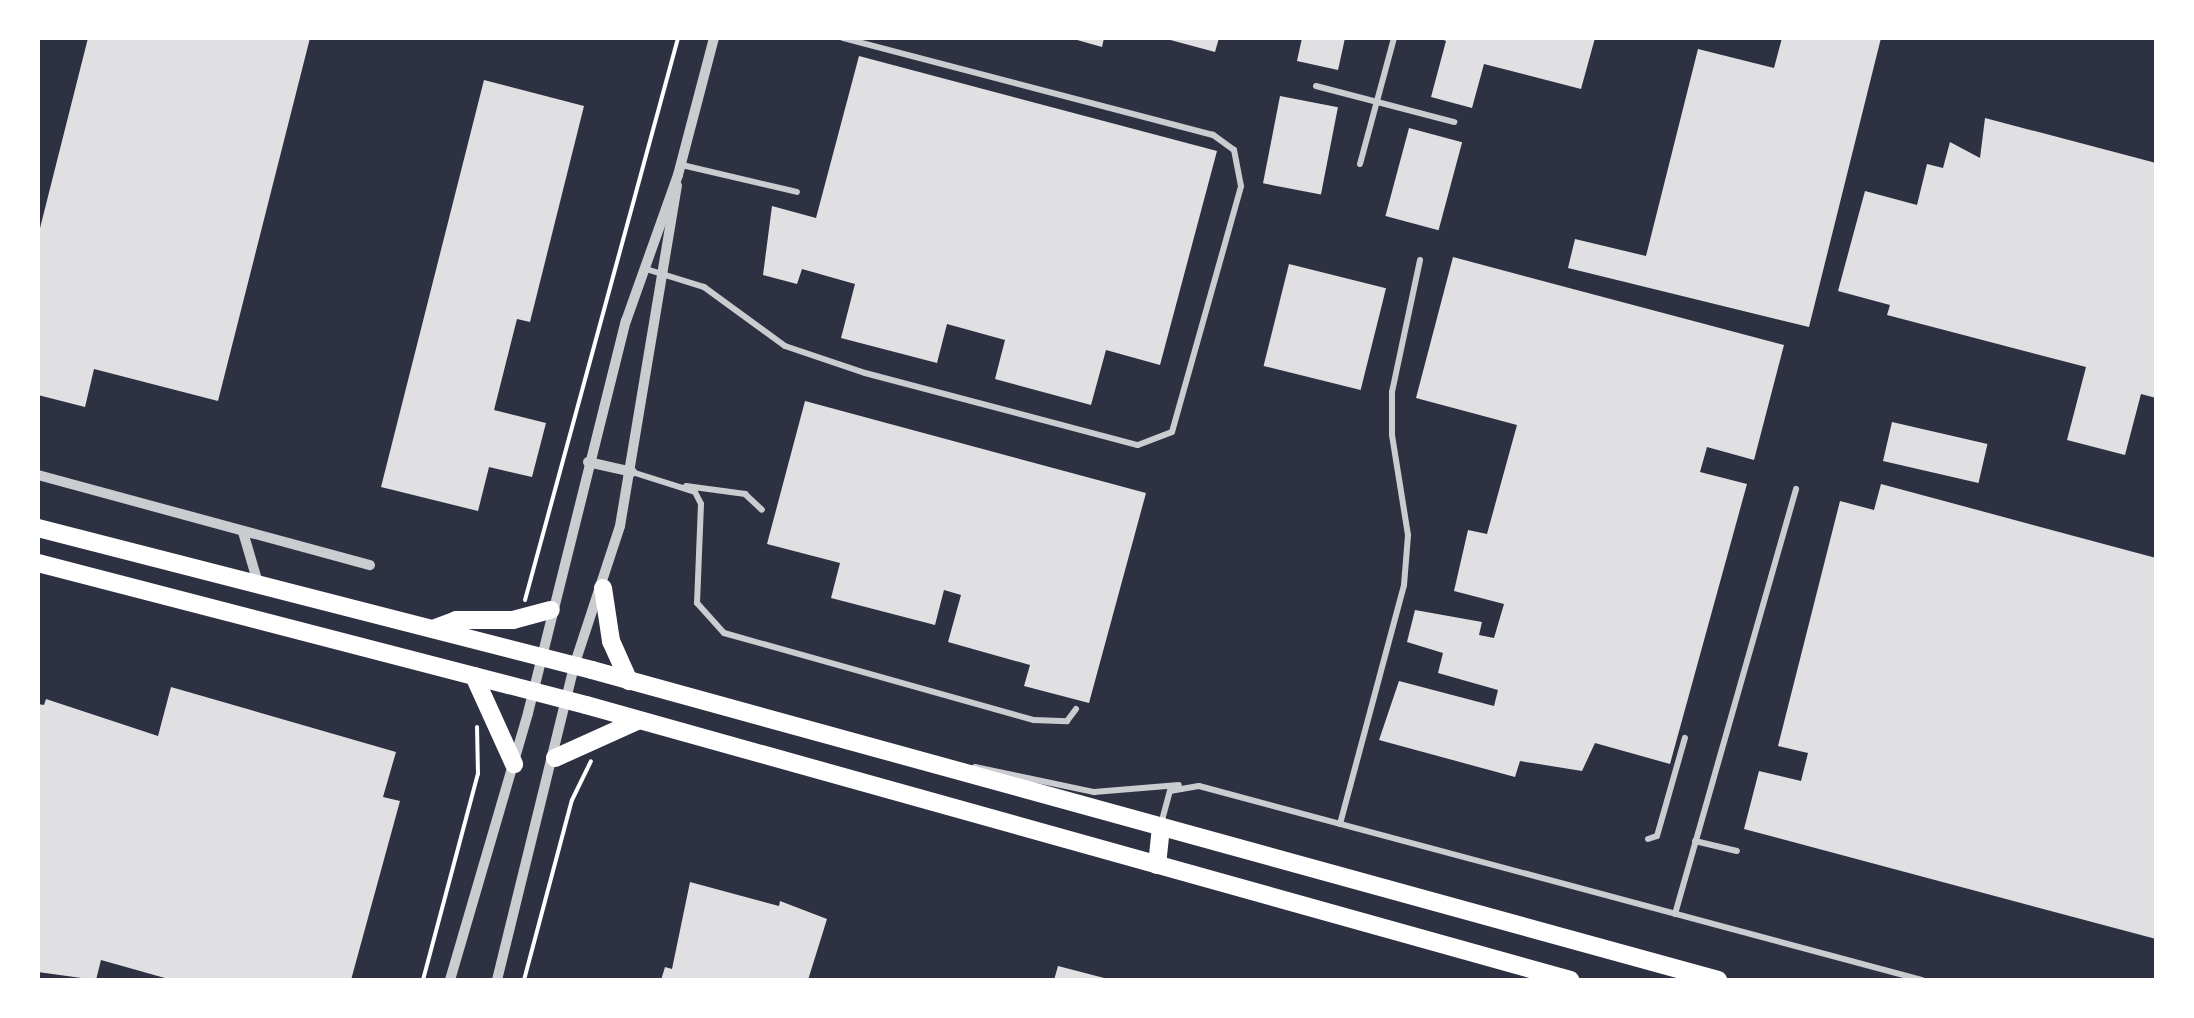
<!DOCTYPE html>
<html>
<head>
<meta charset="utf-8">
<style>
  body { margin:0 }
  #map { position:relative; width:2194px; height:1018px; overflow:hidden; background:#2d3142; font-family:Rubik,sans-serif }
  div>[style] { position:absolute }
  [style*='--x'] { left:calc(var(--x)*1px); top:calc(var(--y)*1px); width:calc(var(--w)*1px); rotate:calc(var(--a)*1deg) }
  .building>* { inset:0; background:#e0e0e3; transform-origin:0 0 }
  .path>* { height:4px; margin:-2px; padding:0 2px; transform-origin:2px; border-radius:2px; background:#fff }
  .service>* { height:6px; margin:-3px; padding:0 3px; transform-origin:3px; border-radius:3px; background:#caccd0 }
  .minor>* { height:10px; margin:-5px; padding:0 5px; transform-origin:5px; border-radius:5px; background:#caccd0 }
  .primary>* { height:18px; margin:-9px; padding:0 9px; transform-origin:9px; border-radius:9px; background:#fff }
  span { translate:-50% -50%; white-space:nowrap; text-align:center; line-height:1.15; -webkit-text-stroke:8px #fff; paint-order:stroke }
  .frame { position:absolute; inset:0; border:40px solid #fff; pointer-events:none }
</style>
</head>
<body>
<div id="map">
  <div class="building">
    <i style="clip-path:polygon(88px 38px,310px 38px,218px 401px,94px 369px,85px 407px,38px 395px,38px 236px)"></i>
    <i style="clip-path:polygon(1070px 38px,1104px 38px,1102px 47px)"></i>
    <i style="clip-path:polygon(1163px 38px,1219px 38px,1215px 52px)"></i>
    <i style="clip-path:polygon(1302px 38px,1345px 38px,1338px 70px,1297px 61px)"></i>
    <i style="clip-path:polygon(1439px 38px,1595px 38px,1581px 89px,1484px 64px,1472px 108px,1431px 97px,1446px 41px)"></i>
    <i style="clip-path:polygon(1782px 38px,1881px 38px,1809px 327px,1568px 268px,1575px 239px,1646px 256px,1698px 49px,1774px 68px)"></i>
    <i style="clip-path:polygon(859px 56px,1217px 151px,1160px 365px,1106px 350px,1091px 405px,995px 379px,1005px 340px,947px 324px,937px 363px,841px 338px,855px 284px,802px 269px,797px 284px,763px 275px,772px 206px,816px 218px)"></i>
    <i style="clip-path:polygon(484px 80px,584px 106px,530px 322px,517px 319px,494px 410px,546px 423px,532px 477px,489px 467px,478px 511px,381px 487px)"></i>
    <i style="left:1280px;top:96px;width:59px;height:89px;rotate:11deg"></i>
    <i style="clip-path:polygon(1985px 118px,2156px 163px,2156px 398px,2141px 394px,2125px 455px,2067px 440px,2086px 367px,1887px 315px,1890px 305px,1838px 291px,1865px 191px,1917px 205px,1927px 164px,1943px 168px,1950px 142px,1980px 158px)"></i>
    <i style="left:1409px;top:128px;width:55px;height:91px;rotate:15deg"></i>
    <i style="clip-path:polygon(1453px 257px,1784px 345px,1754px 460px,1707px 447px,1700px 472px,1747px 484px,1670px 764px,1595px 743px,1582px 771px,1520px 761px,1515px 777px,1379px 740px,1399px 681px,1494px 706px,1498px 690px,1438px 673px,1443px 653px,1407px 642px,1415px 610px,1482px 622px,1479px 635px,1494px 638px,1504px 604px,1454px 591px,1468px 530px,1487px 534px,1517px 425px,1416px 398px)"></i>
    <i style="left:1289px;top:264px;width:100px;height:105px;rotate:14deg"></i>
    <i style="clip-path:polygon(805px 401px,1146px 493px,1089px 703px,1024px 686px,1030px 665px,948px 642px,961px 595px,944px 590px,935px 625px,831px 598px,840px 563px,767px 544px)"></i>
    <i style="left:1892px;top:422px;width:98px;height:40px;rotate:13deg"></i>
    <i style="clip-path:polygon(1881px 484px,2156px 558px,2156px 939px,1744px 829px,1759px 771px,1801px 781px,1808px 753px,1778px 746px,1840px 501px,1874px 510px)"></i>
    <i style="clip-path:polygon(171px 687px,396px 752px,383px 797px,400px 801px,351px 980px,172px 980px,101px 960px,96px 980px,38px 972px,38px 704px,44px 705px,46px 699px,158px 736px)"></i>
    <i style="clip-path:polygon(690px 882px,779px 906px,780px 901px,827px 919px,808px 980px,661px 980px,665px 967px,672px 969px)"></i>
    <i style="clip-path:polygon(1058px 966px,1108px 979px,1108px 980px,1054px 980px)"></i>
  </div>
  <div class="path">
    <i style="--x:525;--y:600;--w:582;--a:-74.77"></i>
    <i style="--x:423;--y:980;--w:213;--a:-75.1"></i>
    <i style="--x:478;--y:774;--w:47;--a:-91.2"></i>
    <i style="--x:524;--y:980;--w:186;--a:-75.1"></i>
    <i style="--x:572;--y:800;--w:43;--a:-64"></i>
  </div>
  <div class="service">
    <i style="--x:1316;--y:86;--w:143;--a:14.6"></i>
    <i style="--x:1360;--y:164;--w:131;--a:-74.9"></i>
    <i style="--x:682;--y:165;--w:118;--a:13.2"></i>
    <i style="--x:646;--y:269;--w:61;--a:17.2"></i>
    <i style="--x:704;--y:287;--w:100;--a:36.1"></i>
    <i style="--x:785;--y:346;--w:84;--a:18.6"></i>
    <i style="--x:865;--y:373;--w:282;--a:14.8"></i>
    <i style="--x:1138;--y:445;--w:36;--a:-21"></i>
    <i style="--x:1172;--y:432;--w:255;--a:-74.3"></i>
    <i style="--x:1241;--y:186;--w:37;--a:-101"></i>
    <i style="--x:1234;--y:150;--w:26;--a:-144"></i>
    <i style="--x:1213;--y:135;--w:383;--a:-165.3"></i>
    <i style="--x:632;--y:472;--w:66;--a:17.6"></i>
    <i style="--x:695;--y:492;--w:13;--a:63"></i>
    <i style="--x:701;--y:504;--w:99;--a:92.3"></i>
    <i style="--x:697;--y:603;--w:40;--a:48"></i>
    <i style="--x:724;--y:633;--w:322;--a:15.7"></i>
    <i style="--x:1034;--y:720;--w:33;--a:2"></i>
    <i style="--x:1067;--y:721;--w:15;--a:-53"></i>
    <i style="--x:686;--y:486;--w:60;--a:7.7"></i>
    <i style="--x:745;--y:494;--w:23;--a:43"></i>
    <i style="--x:975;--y:767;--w:122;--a:11.9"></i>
    <i style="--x:1094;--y:792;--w:85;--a:-4.7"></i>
    <i style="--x:1161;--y:824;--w:34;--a:-75"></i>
    <i style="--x:1170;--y:791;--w:29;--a:-10"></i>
    <i style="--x:1199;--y:786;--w:749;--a:15.02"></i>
    <i style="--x:1340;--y:824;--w:247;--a:-75"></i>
    <i style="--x:1404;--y:585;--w:50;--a:-85.4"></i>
    <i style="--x:1408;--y:535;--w:101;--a:-99.1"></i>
    <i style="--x:1392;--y:435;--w:43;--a:-90"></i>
    <i style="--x:1392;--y:392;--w:135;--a:-78"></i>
    <i style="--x:1648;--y:839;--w:9;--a:-18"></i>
    <i style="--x:1657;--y:836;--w:102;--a:-74.1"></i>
    <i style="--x:1695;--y:841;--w:43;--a:13.4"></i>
    <i style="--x:1675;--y:914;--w:442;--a:-74.1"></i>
  </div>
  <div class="minor">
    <i style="--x:588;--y:462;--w:45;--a:12.8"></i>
    <i style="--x:38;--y:475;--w:344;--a:15.2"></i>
    <i style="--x:243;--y:532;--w:53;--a:73.6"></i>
    <i style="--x:450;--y:980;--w:278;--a:-73.7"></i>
    <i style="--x:528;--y:713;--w:404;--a:-76"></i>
    <i style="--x:626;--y:321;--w:155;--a:-70.4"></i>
    <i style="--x:678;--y:175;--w:142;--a:-75.3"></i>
    <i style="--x:497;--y:980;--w:323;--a:-76.2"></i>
    <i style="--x:574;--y:666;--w:147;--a:-71.8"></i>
    <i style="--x:620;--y:526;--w:345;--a:-80.5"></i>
  </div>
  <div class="primary">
    <i style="--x:38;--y:528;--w:572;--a:14.38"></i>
    <i style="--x:592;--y:670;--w:1168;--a:15.39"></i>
    <i style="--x:38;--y:563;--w:566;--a:14.53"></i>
    <i style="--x:586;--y:705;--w:1022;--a:15.61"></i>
    <i style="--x:603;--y:588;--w:54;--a:81.4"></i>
    <i style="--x:611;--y:641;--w:44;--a:65.8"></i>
    <i style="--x:433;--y:629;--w:25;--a:-21"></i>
    <i style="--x:456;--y:620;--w:57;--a:0"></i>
    <i style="--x:513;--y:620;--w:39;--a:-15"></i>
    <i style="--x:474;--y:676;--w:97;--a:65.6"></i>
    <i style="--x:555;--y:758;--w:90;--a:-24.3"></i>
    <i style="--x:1157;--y:865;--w:39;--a:-84"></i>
  </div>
  <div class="frame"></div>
</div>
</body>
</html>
